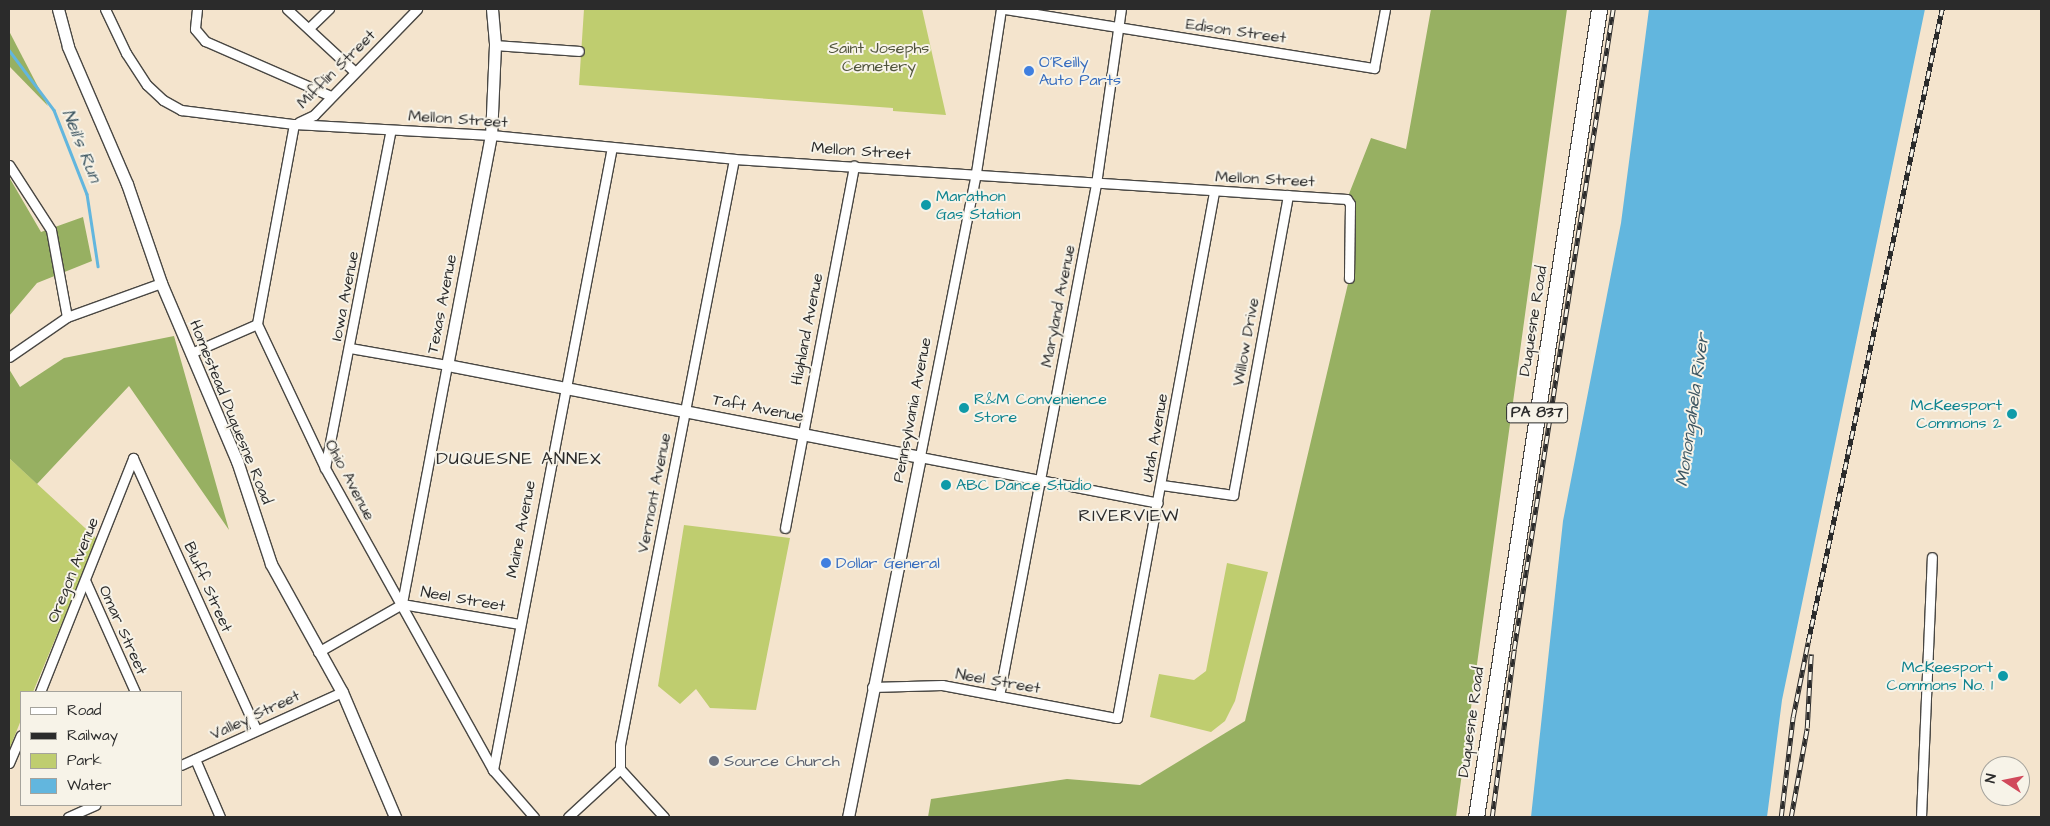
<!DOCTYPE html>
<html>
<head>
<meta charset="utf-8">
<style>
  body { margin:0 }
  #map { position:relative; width:2050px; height:826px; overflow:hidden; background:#f4e4cd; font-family:"Architects Daughter",sans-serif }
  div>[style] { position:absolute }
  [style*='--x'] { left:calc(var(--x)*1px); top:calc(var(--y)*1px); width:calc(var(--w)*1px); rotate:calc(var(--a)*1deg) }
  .green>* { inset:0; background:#bfcd6f }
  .forest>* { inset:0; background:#97b062 }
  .water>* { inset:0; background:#62b6de }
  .stream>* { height:2.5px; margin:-1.25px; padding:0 1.25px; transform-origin:1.25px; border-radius:1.25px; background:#62b6de }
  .roads { filter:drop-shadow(1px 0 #494743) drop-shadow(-1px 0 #494743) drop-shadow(0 1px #494743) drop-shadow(0 -1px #494743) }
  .minor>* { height:9px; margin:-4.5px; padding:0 4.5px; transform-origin:4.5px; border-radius:4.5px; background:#fff }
  .tertiary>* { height:11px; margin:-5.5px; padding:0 5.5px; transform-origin:5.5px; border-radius:5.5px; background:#fff }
  .primary>* { height:15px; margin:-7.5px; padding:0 7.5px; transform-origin:7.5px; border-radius:7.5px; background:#fff }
  .rail>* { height:4.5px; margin-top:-2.25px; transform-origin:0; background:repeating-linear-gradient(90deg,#f7f3e8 0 8px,#2b2b2b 0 16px); box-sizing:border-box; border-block:1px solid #2b2b2b }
  .dots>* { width:14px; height:14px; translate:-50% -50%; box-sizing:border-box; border:2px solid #f7f3e8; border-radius:50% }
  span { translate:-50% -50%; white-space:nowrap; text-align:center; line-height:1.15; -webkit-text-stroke:4px #f7f3e8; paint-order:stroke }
  .shield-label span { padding:1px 4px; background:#f7f3e8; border:1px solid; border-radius:4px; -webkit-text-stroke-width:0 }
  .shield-label { font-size:15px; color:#2b2b2b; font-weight:700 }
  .street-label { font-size:16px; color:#2b2b2b }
  .park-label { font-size:16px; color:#50543c }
  .shop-label { font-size:16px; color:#366cbe }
  .left { translate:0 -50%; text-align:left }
  .culture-label { font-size:16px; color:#0d838f }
  .right { translate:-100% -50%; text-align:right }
  .worship-label { font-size:16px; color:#5b616d }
  .water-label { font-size:18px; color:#3c5561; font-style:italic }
  .neighbourhood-label { font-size:18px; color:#2b2b2b; letter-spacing:1px }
  .frame { position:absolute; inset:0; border:10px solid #2b2b2b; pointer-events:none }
  .legend { position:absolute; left:20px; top:691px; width:162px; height:115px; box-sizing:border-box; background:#f7f3e8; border:1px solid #a5a39c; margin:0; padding:6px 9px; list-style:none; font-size:15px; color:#2b2b2b }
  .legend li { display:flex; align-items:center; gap:10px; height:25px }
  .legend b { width:25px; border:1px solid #a5a39c }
  .north { position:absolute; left:1980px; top:756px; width:50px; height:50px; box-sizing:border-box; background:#f7f3e8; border:1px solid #a5a39c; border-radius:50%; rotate:281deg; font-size:14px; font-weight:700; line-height:20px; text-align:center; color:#2b2b2b }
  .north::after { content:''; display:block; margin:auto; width:18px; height:22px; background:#d1495b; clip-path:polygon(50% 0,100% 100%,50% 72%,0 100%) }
</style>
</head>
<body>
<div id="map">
  <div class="green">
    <i style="clip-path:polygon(584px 9px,922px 9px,946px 115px,893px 111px,893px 108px,579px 85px)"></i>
    <i style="clip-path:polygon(9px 458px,97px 539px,33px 692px,21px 692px,21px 720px,9px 750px)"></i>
    <i style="clip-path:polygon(684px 525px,790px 538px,756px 710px,710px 708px,696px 689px,680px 704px,658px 686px)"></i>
    <i style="clip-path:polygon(1227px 563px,1268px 572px,1235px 701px,1225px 721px,1211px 732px,1150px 717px,1159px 674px,1194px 680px,1206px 671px)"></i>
  </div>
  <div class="forest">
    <i style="clip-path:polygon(1431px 9px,1567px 9px,1456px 817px,928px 817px,931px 799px,1067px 779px,1140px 785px,1245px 721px,1351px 271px,1347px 199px,1371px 138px,1406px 149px)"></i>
    <i style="clip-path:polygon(9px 31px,48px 106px,9px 66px)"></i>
    <i style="clip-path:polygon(9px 177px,41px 232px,83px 217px,92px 261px,37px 283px,9px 316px)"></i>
    <i style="clip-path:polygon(174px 336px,229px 530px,129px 386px,37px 484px,9px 458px,9px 369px,20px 387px,64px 358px)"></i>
  </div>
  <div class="water">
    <i style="clip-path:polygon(1649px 9px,1925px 9px,1782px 700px,1767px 817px,1531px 817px,1563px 521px,1621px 223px)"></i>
  </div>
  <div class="stream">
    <i style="--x:9;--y:50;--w:75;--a:53.1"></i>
    <i style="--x:54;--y:110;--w:90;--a:68.6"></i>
    <i style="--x:87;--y:194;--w:73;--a:81.3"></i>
  </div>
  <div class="roads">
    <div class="minor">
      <i style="--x:105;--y:9;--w:49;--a:64.5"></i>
      <i style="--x:126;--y:53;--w:38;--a:57"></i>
      <i style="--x:147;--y:85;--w:22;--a:43"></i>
      <i style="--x:163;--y:100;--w:21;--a:29"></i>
      <i style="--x:181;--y:110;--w:114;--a:7.1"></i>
      <i style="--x:294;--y:124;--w:197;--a:3.2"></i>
      <i style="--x:491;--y:135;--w:244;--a:5.6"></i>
      <i style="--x:734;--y:159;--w:614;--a:3.73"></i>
      <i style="--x:1347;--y:199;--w:6;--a:59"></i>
      <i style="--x:1350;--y:204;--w:74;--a:90.8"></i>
      <i style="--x:197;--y:9;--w:20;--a:96"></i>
      <i style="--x:195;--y:29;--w:16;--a:50"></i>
      <i style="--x:205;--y:41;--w:137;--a:23.6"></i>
      <i style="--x:287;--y:9;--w:91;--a:42.8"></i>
      <i style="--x:1001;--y:9;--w:166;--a:98.7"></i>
      <i style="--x:976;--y:173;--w:289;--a:101.2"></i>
      <i style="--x:920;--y:457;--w:242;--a:10.9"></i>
      <i style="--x:1005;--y:9;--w:374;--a:9.1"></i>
      <i style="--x:1374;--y:68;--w:60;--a:-79.4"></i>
      <i style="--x:309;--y:28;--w:28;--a:-44"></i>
      <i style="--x:495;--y:45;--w:84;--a:4.1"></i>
      <i style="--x:299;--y:122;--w:17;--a:-25"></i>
      <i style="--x:314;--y:115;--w:148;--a:-45.8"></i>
      <i style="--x:294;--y:124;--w:203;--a:100.5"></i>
      <i style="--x:257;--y:324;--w:159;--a:64.7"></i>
      <i style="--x:325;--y:468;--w:346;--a:60.9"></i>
      <i style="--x:493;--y:770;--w:62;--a:48.9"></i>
      <i style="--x:9;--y:165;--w:77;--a:57.1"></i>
      <i style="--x:51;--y:230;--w:88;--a:79.6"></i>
      <i style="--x:350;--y:348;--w:98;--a:9.9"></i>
      <i style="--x:447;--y:365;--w:243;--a:100.7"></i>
      <i style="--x:191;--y:353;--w:72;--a:-23.7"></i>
      <i style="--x:9;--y:357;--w:70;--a:-34.6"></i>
      <i style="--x:67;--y:317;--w:100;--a:-19.9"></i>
      <i style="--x:133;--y:458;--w:298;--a:65.6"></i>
      <i style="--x:325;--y:468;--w:344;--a:-79"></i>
      <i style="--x:1162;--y:485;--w:72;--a:8"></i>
      <i style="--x:1233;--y:495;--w:305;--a:-79.6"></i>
      <i style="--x:785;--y:528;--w:369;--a:-79.2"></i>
      <i style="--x:85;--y:580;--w:123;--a:65.9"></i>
      <i style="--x:402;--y:604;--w:119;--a:9.7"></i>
      <i style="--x:318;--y:652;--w:97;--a:-29.7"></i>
      <i style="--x:872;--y:687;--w:70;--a:-1.6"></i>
      <i style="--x:942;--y:685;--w:178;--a:10.7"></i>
      <i style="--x:1117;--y:718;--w:535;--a:-79.55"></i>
      <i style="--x:40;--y:692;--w:252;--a:-68.3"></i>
      <i style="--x:999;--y:696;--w:521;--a:-79.27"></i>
      <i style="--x:1096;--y:184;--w:177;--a:-81.9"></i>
      <i style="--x:195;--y:759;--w:63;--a:66.7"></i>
      <i style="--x:9;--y:763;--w:30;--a:-67"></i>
      <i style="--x:181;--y:765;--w:177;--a:-24.4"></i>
      <i style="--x:493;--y:770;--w:634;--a:-79.19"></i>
      <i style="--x:68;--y:817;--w:30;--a:-24"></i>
      <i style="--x:568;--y:817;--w:71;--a:-42.7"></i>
      <i style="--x:664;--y:817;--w:65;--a:-132.5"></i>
      <i style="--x:620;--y:769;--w:24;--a:-90"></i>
      <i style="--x:620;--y:745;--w:597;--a:-78.99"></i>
      <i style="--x:1921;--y:817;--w:260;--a:-87.6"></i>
    </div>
    <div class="tertiary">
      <i style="--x:58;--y:9;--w:39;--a:75"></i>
      <i style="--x:68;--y:47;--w:149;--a:66.7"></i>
      <i style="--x:127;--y:184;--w:105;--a:71"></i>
      <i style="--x:161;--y:283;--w:194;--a:66.9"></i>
      <i style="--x:237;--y:461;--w:108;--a:71.7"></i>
      <i style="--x:271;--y:564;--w:146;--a:61"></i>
      <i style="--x:342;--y:692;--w:136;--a:67"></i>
      <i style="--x:492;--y:9;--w:36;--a:85"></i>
      <i style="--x:495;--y:45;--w:90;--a:92.5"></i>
      <i style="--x:491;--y:135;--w:234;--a:100.8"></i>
      <i style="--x:447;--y:365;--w:482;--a:11"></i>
      <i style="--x:920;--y:457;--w:367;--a:101.3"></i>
    </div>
    <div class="primary">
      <i style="--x:1476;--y:817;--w:817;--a:-81.34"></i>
    </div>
  </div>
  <div class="rail">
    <i style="--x:1492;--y:817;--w:169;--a:-82.5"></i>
    <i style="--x:1514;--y:649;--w:648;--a:-81.21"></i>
    <i style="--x:1781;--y:817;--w:101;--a:-83.2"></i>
    <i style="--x:1793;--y:717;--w:76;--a:-78.7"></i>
    <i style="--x:1808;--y:642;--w:647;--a:-78.05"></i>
    <i style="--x:1791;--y:817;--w:90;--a:-79.8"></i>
    <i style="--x:1807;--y:728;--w:74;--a:-86.9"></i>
  </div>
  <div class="dots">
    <i style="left:1029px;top:71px;background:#3f7fe0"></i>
    <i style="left:926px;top:205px;background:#0f9aa8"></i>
    <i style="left:964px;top:408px;background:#0f9aa8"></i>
    <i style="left:2012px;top:414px;background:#0f9aa8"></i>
    <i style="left:946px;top:485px;background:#0f9aa8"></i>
    <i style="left:826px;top:563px;background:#3f7fe0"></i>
    <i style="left:2003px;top:676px;background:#0f9aa8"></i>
    <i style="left:714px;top:761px;background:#6b7280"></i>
  </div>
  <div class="shield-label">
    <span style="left:1537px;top:413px">PA 837</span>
  </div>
  <div class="street-label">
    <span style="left:1236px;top:31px;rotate:8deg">Edison Street</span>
    <span style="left:336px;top:69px;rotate:-45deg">Mifflin Street</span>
    <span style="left:458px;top:119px;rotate:4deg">Mellon Street</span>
    <span style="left:861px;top:151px;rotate:4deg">Mellon Street</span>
    <span style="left:1265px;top:179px;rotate:3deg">Mellon Street</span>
    <span style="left:345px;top:296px;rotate:-79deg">Iowa Avenue</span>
    <span style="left:442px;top:304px;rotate:-79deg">Texas Avenue</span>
    <span style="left:1058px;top:306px;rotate:-79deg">Maryland Avenue</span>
    <span style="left:1533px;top:321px;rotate:-81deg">Duquesne Road</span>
    <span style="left:807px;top:329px;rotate:-79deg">Highland Avenue</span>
    <span style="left:1246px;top:342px;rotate:-80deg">Willow Drive</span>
    <span style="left:758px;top:408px;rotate:11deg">Taft Avenue</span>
    <span style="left:912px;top:410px;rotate:-79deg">Pennsylvania Avenue</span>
    <span style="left:231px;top:412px;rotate:68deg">Homestead Duquesne Road</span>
    <span style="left:1155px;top:438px;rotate:-80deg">Utah Avenue</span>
    <span style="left:350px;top:480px;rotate:62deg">Ohio Avenue</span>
    <span style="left:654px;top:493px;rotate:-79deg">Vermont Avenue</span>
    <span style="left:521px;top:529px;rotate:-79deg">Maine Avenue</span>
    <span style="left:73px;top:570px;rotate:-68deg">Oregon Avenue</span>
    <span style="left:208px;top:587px;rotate:66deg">Bluff Street</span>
    <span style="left:463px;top:599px;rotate:10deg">Neel Street</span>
    <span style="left:123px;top:630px;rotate:66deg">Omar Street</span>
    <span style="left:998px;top:681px;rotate:10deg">Neel Street</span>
    <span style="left:255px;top:715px;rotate:-25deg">Valley Street</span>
    <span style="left:1471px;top:722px;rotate:-82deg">Duquesne Road</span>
  </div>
  <div class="park-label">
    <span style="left:879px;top:57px">Saint Josephs<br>Cemetery</span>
  </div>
  <div class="shop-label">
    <span class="left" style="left:1039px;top:71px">O'Reilly<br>Auto Parts</span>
    <span class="left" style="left:836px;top:563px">Dollar General</span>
  </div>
  <div class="culture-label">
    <span class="left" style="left:936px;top:205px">Marathon<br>Gas Station</span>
    <span class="left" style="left:974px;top:408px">R&amp;M Convenience<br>Store</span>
    <span class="right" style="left:2002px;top:414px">McKeesport<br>Commons 2</span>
    <span class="left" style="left:956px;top:485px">ABC Dance Studio</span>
    <span class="right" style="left:1993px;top:676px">McKeesport<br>Commons No. 1</span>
  </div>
  <div class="worship-label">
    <span class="left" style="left:724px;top:761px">Source Church</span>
  </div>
  <div class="water-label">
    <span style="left:81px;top:146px;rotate:68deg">Neil's Run</span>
    <span style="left:1693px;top:410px;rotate:-82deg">Monongahela River</span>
  </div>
  <div class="neighbourhood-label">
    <span style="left:519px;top:459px">DUQUESNE ANNEX</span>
    <span style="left:1129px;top:516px">RIVERVIEW</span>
  </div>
  <div class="frame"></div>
  <ul class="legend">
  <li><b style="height:6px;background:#fff"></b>Road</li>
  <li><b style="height:6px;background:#2b2b2b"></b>Railway</li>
  <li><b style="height:14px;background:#bfcd6f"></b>Park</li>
  <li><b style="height:14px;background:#62b6de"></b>Water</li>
  </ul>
  <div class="north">N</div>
</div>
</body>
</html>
